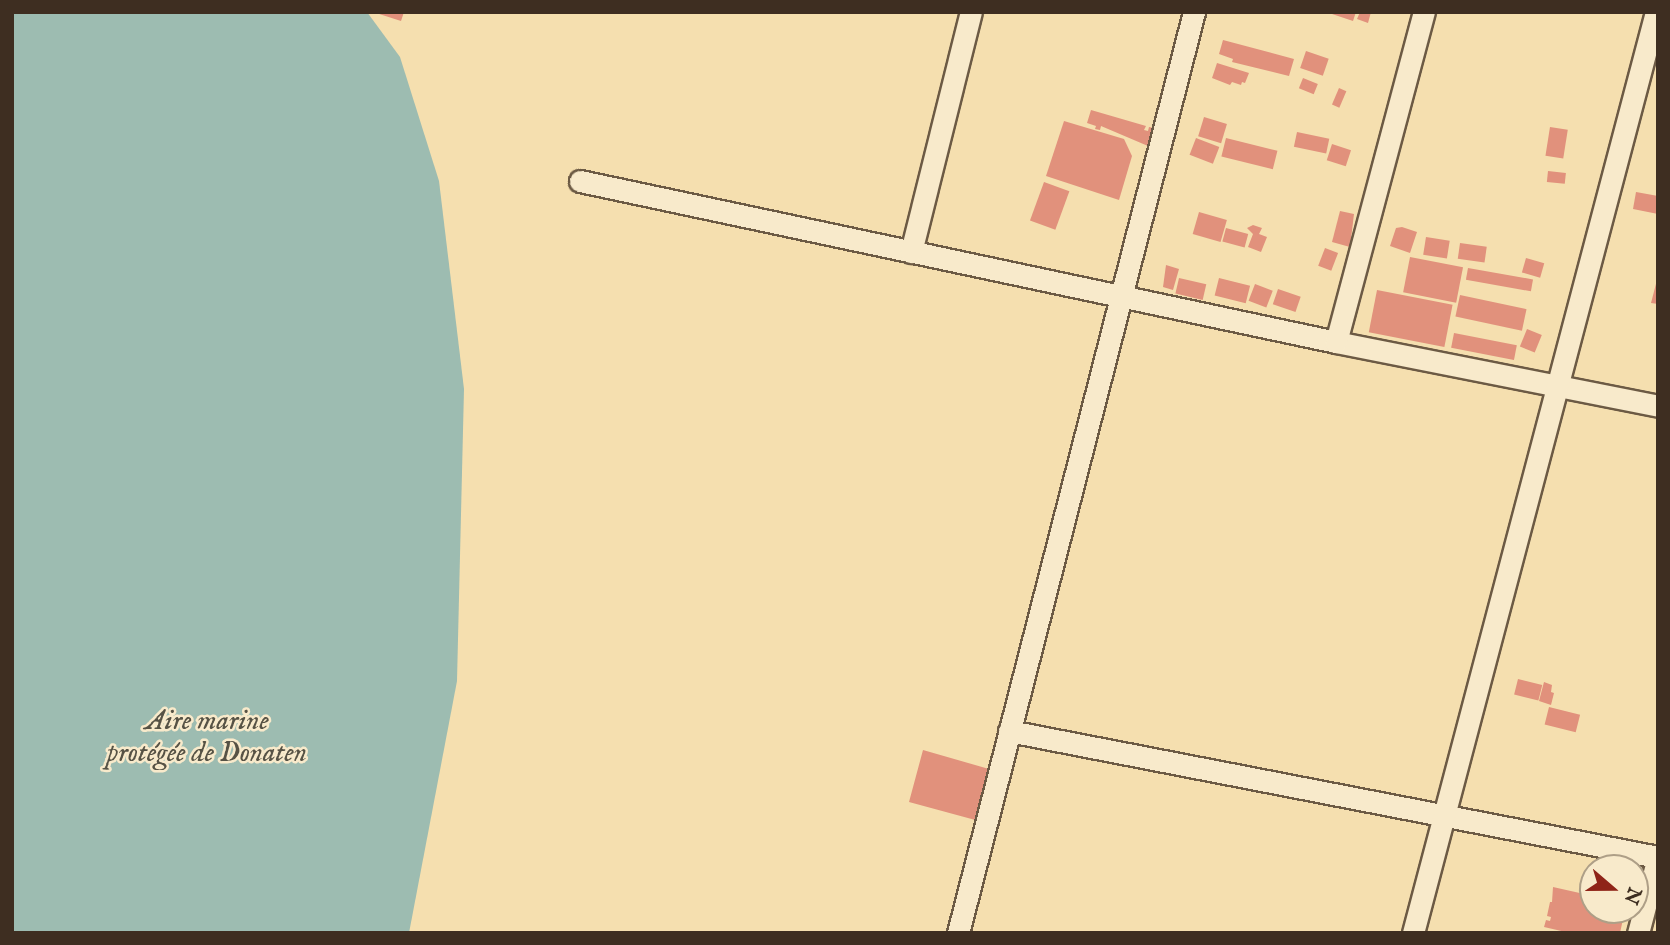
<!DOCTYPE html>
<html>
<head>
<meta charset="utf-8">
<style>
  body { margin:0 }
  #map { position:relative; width:1670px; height:945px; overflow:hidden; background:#f5dfaf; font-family:"IM FELL English",serif }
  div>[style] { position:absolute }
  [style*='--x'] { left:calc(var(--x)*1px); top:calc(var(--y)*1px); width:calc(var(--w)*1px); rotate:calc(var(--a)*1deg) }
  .water>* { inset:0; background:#9dbcb1 }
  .building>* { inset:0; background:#e1917c; transform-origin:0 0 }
  .roads { filter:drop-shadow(2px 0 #6c5a44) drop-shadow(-2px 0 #6c5a44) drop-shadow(0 2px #6c5a44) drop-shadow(0 -2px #6c5a44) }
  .street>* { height:21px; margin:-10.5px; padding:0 10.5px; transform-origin:10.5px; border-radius:10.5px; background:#f8eacb }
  span { translate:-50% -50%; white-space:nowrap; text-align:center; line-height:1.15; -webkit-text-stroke:5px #f8eacb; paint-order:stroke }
  .water-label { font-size:28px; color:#565245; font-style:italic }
  .frame { position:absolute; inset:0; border:14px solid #3e2e21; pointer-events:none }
  .north { position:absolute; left:1579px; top:854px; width:70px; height:70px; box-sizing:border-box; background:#f8eacb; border:2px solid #ae9f87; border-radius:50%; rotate:110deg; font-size:19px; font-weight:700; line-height:28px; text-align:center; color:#3e2e21 }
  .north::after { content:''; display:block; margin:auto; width:24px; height:32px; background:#8f2418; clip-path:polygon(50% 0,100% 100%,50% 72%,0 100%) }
</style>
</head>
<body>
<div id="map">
  <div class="water">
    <i style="clip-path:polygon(12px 12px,367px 12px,400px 57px,439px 181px,464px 389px,457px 681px,409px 933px,12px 933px)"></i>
  </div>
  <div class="building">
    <i style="clip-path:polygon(373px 12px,404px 12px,401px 21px)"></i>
    <i style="clip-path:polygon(1326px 12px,1356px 12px,1353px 21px)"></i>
    <i style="clip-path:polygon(1360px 12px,1371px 12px,1368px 23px,1357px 19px)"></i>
    <i style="clip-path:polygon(1223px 40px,1294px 59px,1289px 76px,1232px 62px,1233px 59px,1219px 54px)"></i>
    <i style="left:1306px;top:51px;width:24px;height:18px;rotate:19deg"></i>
    <i style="clip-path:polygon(1217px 63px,1249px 73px,1245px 83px,1242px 82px,1241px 85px,1232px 82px,1230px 85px,1212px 78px)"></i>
    <i style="left:1303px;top:78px;width:16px;height:11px;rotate:22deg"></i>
    <i style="left:1339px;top:88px;width:8px;height:18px;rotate:23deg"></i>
    <i style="clip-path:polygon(1091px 110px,1146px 126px,1144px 130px,1148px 131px,1149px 127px,1154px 128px,1148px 146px,1101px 126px,1100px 130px,1095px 129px,1096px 126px,1087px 123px)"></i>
    <i style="left:1204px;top:117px;width:24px;height:20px;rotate:17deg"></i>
    <i style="clip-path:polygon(1064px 121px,1124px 139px,1132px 156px,1119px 200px,1046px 176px)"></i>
    <i style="left:1550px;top:127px;width:18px;height:29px;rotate:9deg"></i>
    <i style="left:1297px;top:132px;width:33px;height:15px;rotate:12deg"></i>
    <i style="left:1196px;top:138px;width:25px;height:18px;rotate:21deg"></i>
    <i style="left:1226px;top:138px;width:53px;height:19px;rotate:14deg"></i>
    <i style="left:1332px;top:144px;width:20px;height:17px;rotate:18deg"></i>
    <i style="left:1548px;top:171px;width:18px;height:11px;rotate:6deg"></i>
    <i style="left:1044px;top:182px;width:27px;height:41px;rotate:20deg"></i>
    <i style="clip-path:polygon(1636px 192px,1658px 196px,1658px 214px,1633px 209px)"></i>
    <i style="clip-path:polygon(1340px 211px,1354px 214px,1350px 247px,1332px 242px)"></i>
    <i style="left:1199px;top:212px;width:29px;height:23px;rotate:16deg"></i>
    <i style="clip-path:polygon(1253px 225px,1262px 228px,1259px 234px,1267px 237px,1261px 252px,1248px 247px,1253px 234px,1247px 228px)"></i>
    <i style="clip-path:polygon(1402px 227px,1417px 232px,1410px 253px,1390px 246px,1396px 228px)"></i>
    <i style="left:1226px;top:228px;width:23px;height:14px;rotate:15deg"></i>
    <i style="left:1426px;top:237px;width:24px;height:18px;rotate:9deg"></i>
    <i style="left:1460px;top:243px;width:27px;height:16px;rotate:8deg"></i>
    <i style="left:1325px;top:248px;width:14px;height:19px;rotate:21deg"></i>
    <i style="left:1410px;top:257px;width:54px;height:36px;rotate:11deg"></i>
    <i style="left:1526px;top:258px;width:19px;height:15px;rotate:16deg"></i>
    <i style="clip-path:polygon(1166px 265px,1179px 269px,1173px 290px,1163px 287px)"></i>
    <i style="left:1468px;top:268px;width:66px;height:12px;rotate:10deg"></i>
    <i style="left:1179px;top:278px;width:28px;height:16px;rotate:13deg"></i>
    <i style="left:1219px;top:278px;width:32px;height:18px;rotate:14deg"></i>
    <i style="clip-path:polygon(1657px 280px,1658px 280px,1658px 304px,1651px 303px)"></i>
    <i style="left:1255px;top:284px;width:19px;height:18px;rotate:21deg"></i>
    <i style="left:1278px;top:289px;width:24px;height:16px;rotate:19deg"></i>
    <i style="left:1377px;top:290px;width:77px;height:43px;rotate:11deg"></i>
    <i style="left:1460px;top:295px;width:68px;height:22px;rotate:12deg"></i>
    <i style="left:1527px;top:329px;width:16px;height:19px;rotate:22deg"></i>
    <i style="left:1454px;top:333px;width:64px;height:15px;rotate:11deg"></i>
    <i style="left:1518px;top:679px;width:25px;height:16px;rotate:14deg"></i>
    <i style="clip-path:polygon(1544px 682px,1552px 685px,1551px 692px,1554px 693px,1551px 705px,1539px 701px)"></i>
    <i style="left:1549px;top:707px;width:32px;height:18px;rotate:14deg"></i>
    <i style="clip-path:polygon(923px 750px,989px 769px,981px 794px,998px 799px,990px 824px,909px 802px)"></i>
    <i style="clip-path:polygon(1553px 887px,1593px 896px,1593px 910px,1625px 910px,1620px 933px,1570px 933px,1544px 927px,1546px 920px,1550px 921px,1551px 917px,1547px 916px,1550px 902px,1552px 902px)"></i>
  </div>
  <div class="roads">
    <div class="street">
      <i style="--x:580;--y:181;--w:773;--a:12.02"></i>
      <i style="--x:1336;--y:342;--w:328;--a:11.2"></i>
      <i style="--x:911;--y:252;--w:247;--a:-76"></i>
      <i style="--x:1336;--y:342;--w:342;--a:-75.1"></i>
      <i style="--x:1009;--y:731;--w:661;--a:10.99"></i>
      <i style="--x:1658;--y:857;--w:79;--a:104.7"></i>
      <i style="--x:958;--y:933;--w:951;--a:-75.63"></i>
      <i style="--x:1413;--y:933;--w:953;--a:-75.22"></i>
    </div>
  </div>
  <div class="water-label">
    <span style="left:207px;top:738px">Aire marine<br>protégée de Donaten</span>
  </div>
  <div class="frame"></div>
  <div class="north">N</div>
</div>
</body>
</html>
